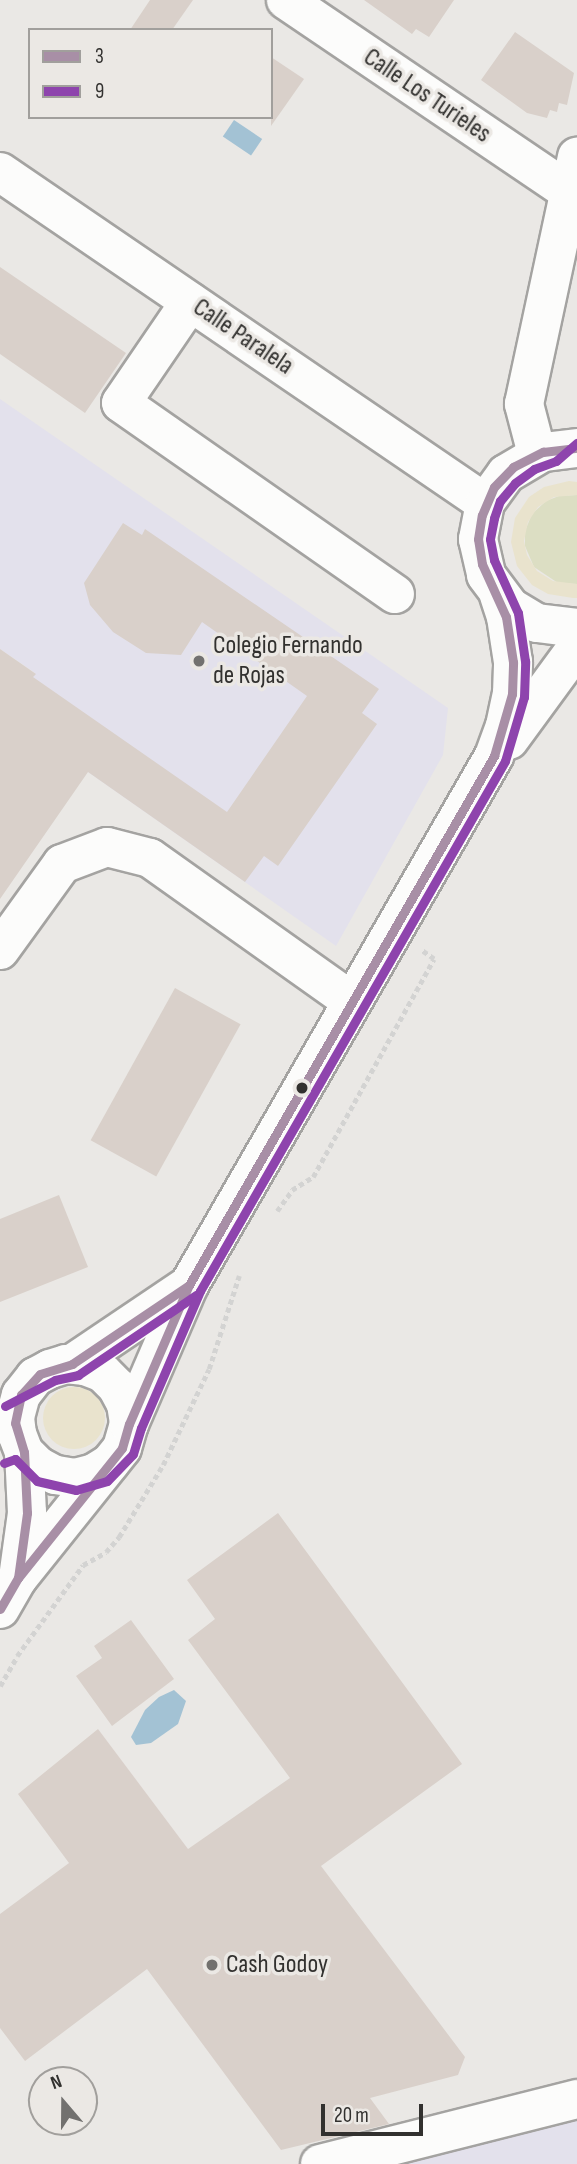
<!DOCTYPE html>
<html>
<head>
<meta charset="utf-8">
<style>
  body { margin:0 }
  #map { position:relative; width:577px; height:2164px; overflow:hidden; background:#eae8e5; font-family:"Sofia Sans Condensed",sans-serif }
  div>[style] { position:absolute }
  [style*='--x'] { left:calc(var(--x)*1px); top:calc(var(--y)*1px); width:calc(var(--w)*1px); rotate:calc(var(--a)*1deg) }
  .education>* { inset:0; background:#e3e1ec }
  .green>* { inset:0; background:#dcdec3 }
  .sand>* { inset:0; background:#e9e3cd }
  .round { border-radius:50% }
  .water>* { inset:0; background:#a3c2d4; transform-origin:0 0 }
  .building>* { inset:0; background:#d9d0ca; transform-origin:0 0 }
  .path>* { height:4.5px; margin-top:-2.25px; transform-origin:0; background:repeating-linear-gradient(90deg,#d3d3d2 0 5px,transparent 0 8.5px) }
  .roads { filter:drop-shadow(2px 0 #a4a3a1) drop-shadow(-2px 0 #a4a3a1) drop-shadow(0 2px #a4a3a1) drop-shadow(0 -2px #a4a3a1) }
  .minor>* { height:38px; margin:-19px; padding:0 19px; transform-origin:19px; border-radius:19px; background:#fcfcfb }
  .major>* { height:38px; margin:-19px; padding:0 19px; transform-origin:19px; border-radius:19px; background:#fcfcfb }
  .bus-1>* { height:9px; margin:-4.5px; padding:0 4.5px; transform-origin:4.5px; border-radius:4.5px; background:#a88fa6 }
  .bus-2>* { height:9px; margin:-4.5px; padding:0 4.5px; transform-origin:4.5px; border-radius:4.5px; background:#8e44ad }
  .dots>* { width:19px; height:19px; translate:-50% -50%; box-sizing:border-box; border:4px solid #ebe8e4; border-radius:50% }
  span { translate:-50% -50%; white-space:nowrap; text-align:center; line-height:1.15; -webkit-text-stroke:7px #ebe8e4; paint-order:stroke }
  .street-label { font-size:26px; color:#32312f }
  .poi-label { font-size:26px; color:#32312f }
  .left { translate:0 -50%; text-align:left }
  .legend { position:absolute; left:28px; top:28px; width:245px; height:91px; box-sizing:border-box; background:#ebe8e4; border:2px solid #a19f9c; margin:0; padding:9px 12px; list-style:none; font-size:21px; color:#32312f }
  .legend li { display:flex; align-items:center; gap:14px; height:35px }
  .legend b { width:35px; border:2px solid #a19f9c }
  .north { position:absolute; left:28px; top:2066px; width:70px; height:70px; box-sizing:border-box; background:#ebe8e4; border:2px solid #a19f9c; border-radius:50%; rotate:340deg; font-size:19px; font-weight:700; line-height:28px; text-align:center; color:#32312f }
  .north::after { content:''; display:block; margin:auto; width:24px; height:32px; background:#72716f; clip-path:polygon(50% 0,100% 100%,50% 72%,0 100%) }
  .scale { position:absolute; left:321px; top:2104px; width:102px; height:32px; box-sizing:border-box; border:4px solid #32312f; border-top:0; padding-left:9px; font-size:21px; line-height:24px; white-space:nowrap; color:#32312f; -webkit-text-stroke:5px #ebe8e4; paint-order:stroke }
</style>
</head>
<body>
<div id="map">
  <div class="education">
    <i style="clip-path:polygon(0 399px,448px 708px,443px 755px,336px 946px,88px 772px,114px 734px,26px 687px,35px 673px,0 649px)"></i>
    <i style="clip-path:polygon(577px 2116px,577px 2164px,373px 2164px)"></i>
  </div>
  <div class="green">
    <i style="clip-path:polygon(577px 495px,577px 584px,558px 583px,534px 567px,525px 546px,525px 531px,532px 514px,546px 501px,559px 496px)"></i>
  </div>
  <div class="sand">
    <i style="clip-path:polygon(569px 481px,577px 482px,577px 495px,554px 497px,538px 507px,528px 522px,524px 541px,527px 555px,537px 571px,553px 581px,577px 584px,577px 598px,573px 598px,548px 594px,532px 585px,517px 566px,511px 542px,515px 518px,529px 497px,544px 487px)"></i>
    <i class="round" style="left:43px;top:1387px;width:62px;height:62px"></i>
  </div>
  <div class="water">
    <i style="left:234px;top:120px;width:34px;height:20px;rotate:34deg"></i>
    <i style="clip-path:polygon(174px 1690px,186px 1701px,178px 1724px,151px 1743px,136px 1745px,131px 1737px,145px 1710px,159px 1697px)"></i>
  </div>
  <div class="building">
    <i style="clip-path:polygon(150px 0,193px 0,172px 30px,130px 30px)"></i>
    <i style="clip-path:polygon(364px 0,454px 0,429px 37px,416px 29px,412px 34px)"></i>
    <i style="clip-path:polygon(515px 32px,574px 73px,567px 105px,559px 103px,557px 112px,550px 110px,547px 118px,527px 113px,481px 80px)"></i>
    <i style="clip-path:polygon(271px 57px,304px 79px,271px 126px)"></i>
    <i style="clip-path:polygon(0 267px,126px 353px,85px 413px,0 354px)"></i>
    <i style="clip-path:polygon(123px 523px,142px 535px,145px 529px,379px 689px,362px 713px,377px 724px,278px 866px,264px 856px,245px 882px,88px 772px,0 899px,0 649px,36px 674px,33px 677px,227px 812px,307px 696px,202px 622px,181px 655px,146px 653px,113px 632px,90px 605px,84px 583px)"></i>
    <i style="left:175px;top:988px;width:75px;height:174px;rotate:29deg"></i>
    <i style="clip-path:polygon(59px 1195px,88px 1267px,0 1302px,0 1219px)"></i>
    <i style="clip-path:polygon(278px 1513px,462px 1764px,321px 1866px,465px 2057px,458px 2075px,370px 2098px,389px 2124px,281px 2150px,147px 1969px,25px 2061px,0 2028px,0 1914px,69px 1863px,18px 1794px,98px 1729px,188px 1849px,290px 1778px,188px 1640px,215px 1619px,187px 1580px)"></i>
    <i style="clip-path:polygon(131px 1620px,174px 1679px,112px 1726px,76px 1676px,102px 1658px,94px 1646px)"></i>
  </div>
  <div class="path">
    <i style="--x:277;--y:1211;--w:26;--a:-54"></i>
    <i style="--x:292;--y:1190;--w:25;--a:-32"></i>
    <i style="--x:313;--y:1177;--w:249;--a:-61"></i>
    <i style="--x:434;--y:959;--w:16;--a:-145"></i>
    <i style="--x:0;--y:1686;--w:34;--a:-60"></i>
    <i style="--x:17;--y:1656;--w:112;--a:-54"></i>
    <i style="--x:83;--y:1565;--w:26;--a:-29"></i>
    <i style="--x:106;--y:1552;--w:20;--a:-49"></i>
    <i style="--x:119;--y:1537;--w:84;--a:-58.6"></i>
    <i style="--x:163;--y:1465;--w:106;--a:-64.4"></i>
    <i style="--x:209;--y:1369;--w:98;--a:-72.1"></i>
  </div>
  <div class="roads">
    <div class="minor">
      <i style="--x:286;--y:0;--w:341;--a:34.1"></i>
      <i style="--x:0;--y:172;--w:587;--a:34.31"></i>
      <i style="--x:190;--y:302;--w:122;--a:124.3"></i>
      <i style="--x:121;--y:403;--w:334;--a:34.9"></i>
      <i style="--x:537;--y:454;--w:52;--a:-104.6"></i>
      <i style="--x:524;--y:404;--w:253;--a:-77.9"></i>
      <i style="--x:0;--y:950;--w:106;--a:-54.2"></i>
      <i style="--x:62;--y:864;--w:48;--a:-20.7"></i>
      <i style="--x:107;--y:847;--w:44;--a:14.3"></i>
      <i style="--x:150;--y:858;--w:247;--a:35.4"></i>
      <i style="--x:320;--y:2164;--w:265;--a:-14.2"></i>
    </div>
    <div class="major">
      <i style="--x:577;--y:448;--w:34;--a:173"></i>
      <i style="--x:543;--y:452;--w:43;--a:149.3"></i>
      <i style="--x:506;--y:474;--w:36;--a:126"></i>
      <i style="--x:485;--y:503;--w:37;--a:101"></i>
      <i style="--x:478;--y:539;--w:37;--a:77"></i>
      <i style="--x:486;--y:575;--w:40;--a:53"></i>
      <i style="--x:510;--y:607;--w:31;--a:31"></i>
      <i style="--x:537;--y:623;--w:40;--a:7.1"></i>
      <i style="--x:509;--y:740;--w:115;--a:-53.8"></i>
      <i style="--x:72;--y:1364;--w:141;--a:-34"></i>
      <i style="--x:110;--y:1463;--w:19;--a:148"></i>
      <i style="--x:94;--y:1473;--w:20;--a:165"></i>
      <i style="--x:75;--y:1478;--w:20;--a:-171"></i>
      <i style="--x:55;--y:1475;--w:19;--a:-152"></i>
      <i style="--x:38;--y:1466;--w:20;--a:-135"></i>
      <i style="--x:24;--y:1452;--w:19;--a:-111"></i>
      <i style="--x:17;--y:1434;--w:17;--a:-97"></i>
      <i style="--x:15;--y:1417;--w:23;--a:-75"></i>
      <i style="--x:21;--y:1395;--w:23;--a:-52"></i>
      <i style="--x:35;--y:1377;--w:17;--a:-28"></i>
      <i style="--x:50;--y:1369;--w:17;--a:-17"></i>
      <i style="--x:66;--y:1364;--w:19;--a:6"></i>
      <i style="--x:85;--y:1366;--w:19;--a:21"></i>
      <i style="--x:103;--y:1373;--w:20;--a:45"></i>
      <i style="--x:117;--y:1387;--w:19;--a:62"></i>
      <i style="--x:126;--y:1404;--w:20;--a:81"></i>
      <i style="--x:18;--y:1578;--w:66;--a:-82.1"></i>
      <i style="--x:27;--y:1513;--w:61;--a:-92.8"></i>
      <i style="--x:0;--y:1609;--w:36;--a:-60"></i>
      <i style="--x:18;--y:1578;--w:166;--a:-51.3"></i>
      <i style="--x:122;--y:1448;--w:25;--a:-74"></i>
      <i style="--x:129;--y:1424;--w:151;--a:-66.7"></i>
      <i style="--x:189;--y:1285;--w:611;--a:-60.03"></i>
      <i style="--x:494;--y:756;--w:32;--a:-70"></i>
      <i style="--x:505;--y:726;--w:33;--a:-78"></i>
      <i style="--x:512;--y:694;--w:32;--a:-88"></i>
      <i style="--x:513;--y:662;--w:46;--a:-98.8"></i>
      <i style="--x:506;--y:617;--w:23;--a:-108"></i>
    </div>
  </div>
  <div class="bus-1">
    <i style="--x:18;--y:1578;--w:66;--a:-82.1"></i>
    <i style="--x:27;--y:1513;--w:61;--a:-92.8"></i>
    <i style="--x:24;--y:1452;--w:30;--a:-107"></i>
    <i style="--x:15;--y:1423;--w:29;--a:-78"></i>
    <i style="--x:21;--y:1395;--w:28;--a:-48"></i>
    <i style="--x:40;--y:1374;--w:34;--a:-17"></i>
    <i style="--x:72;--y:1364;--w:141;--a:-34"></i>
    <i style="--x:0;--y:1609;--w:36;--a:-60"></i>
    <i style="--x:18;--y:1578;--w:166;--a:-51.3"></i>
    <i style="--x:122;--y:1448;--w:25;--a:-74"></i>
    <i style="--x:129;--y:1424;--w:151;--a:-66.7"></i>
    <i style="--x:189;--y:1285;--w:611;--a:-60.03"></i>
    <i style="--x:494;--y:756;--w:65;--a:-73.8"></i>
    <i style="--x:512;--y:694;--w:32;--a:-88"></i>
    <i style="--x:513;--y:662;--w:46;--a:-98.8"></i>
    <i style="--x:506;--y:617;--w:58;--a:-114.4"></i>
    <i style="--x:482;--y:564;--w:25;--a:-99"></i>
    <i style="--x:478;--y:539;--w:24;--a:-81"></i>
    <i style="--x:482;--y:515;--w:30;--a:-67"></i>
    <i style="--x:494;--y:487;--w:28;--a:-46"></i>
    <i style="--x:513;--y:467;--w:34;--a:-27"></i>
    <i style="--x:543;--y:452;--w:34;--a:-7"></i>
  </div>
  <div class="bus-2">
    <i style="--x:5;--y:1406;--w:56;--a:-27.5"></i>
    <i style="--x:55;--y:1380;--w:24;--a:-12"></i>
    <i style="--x:78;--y:1375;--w:143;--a:-34.1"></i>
    <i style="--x:4;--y:1463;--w:12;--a:-20"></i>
    <i style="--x:15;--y:1459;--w:31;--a:45"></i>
    <i style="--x:37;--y:1481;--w:40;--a:13"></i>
    <i style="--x:76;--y:1490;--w:32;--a:-16"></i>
    <i style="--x:107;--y:1481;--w:37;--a:-46"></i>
    <i style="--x:133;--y:1454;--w:27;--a:-73"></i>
    <i style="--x:141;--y:1428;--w:149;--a:-66.7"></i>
    <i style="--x:200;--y:1291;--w:611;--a:-60.08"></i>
    <i style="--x:505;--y:761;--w:67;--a:-73.5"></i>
    <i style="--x:524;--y:697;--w:36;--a:-88"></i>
    <i style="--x:525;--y:661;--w:49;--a:-98.3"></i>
    <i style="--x:518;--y:613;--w:58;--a:-114.4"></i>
    <i style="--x:494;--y:560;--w:21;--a:-101"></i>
    <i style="--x:490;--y:539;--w:21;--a:-79"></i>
    <i style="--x:494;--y:518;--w:18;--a:-71"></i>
    <i style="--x:500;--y:501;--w:23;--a:-50"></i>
    <i style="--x:515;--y:483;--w:24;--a:-36"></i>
    <i style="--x:534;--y:469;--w:23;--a:-20"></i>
    <i style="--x:556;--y:461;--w:28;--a:-41"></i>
  </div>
  <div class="dots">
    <i style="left:199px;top:661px;background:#72716f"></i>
    <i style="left:302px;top:1088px;background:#32312f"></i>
    <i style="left:212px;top:1965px;background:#72716f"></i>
  </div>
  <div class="street-label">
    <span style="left:427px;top:96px;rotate:34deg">Calle Los Turieles</span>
    <span style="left:243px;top:337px;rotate:34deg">Calle Paralela</span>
  </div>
  <div class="poi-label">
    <span class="left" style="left:213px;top:661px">Colegio Fernando<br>de Rojas</span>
    <span class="left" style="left:226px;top:1965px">Cash Godoy</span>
  </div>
  <ul class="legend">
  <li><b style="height:9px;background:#a88fa6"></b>3</li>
  <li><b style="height:9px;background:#8e44ad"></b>9</li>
  </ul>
  <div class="north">N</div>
  <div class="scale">20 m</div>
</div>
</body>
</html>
